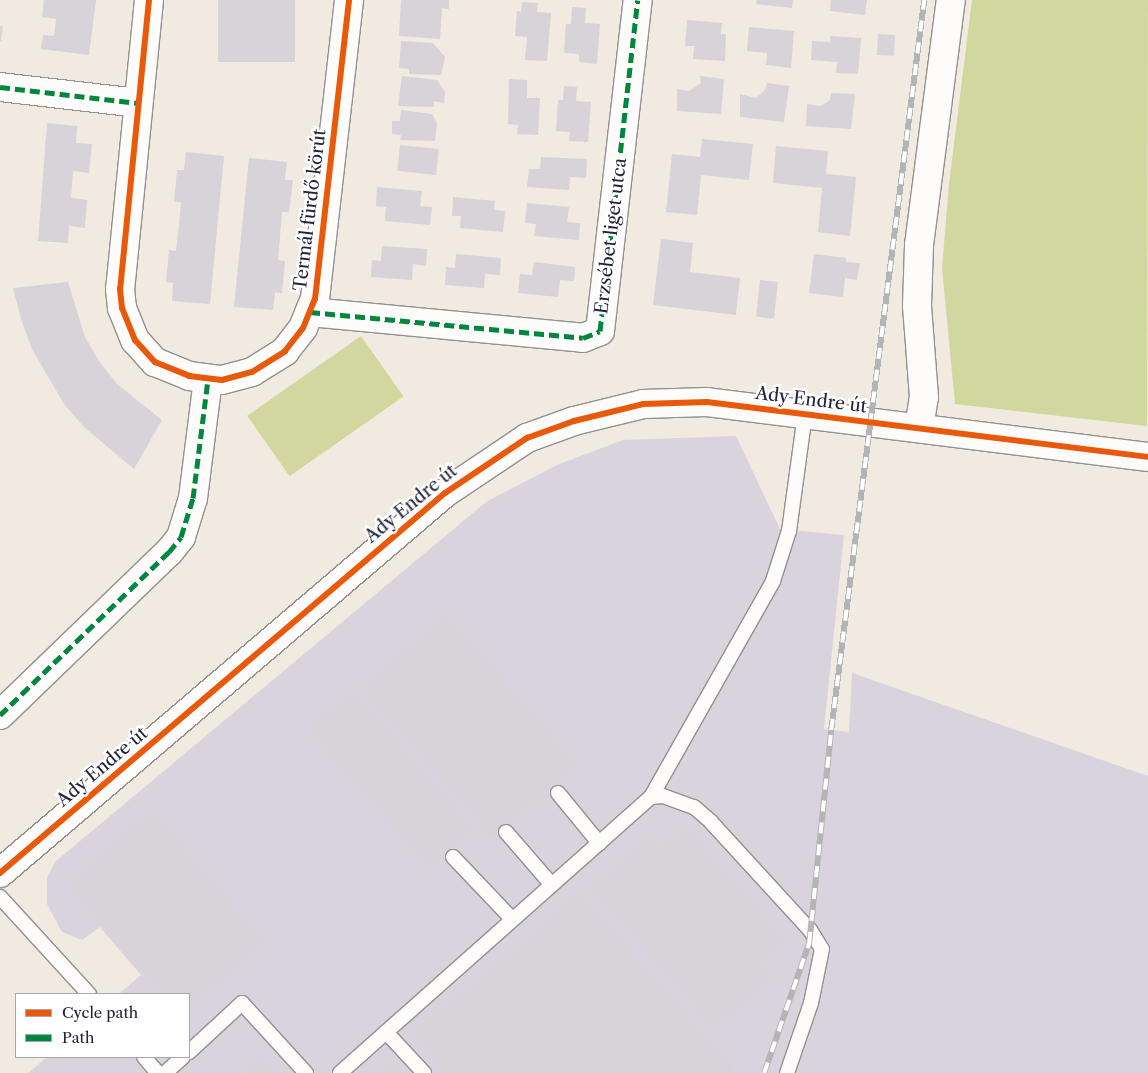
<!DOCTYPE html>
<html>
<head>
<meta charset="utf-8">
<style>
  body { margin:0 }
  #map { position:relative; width:1148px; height:1073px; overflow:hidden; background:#f0eae0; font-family:"Libre Caslon Text",serif }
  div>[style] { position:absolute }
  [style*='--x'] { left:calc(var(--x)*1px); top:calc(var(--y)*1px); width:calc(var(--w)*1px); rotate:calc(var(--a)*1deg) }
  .industrial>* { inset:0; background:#d8d3dd }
  .green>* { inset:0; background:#d2d79f; transform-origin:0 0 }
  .building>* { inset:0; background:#d8d2d9; transform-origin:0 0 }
  .roads { filter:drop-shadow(1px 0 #93908f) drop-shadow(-1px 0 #93908f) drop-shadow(0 1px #93908f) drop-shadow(0 -1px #93908f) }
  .service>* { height:14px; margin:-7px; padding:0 7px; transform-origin:7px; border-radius:7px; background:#fdfcfa }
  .minor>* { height:28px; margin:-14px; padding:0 14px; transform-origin:14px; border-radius:14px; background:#fdfcfa }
  .tertiary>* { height:28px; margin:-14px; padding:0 14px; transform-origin:14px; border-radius:14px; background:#fdfcfa }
  .rail>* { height:5.5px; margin-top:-2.75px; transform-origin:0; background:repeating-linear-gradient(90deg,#fff 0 11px,#b4b4b6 0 22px); box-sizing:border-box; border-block:1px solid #b4b4b6 }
  .quiet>* { height:5px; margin-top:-2.5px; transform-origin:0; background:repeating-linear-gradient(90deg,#00873e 0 10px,transparent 0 15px) }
  .cycleway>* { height:6px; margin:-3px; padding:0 3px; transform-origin:3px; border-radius:3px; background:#e8590c }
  span { translate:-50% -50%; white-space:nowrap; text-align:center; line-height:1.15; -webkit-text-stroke:5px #fff; paint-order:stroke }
  .street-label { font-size:18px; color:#22223b }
  .legend { position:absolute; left:15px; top:993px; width:175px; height:65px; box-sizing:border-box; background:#fff; border:1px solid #a7a7b1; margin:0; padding:6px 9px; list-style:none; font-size:15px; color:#22223b }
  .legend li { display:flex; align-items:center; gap:10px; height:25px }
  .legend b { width:25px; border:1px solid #a7a7b1 }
</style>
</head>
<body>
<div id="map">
  <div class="industrial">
    <i style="clip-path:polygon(736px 436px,780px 529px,844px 535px,824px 729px,849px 732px,852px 673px,1148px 776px,1148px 1073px,28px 1073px,47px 1057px,189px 1057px,189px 994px,119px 994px,141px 975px,100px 927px,82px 940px,62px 932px,47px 904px,47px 878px,55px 862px,486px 502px,557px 465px,623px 440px)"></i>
  </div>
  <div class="green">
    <i style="clip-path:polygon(972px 0,1148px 0,1147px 426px,955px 404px,942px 268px,949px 184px)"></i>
    <i style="left:361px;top:336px;width:74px;height:139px;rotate:55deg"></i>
  </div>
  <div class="building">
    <i style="clip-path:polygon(44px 0,96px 0,89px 55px,41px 49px,43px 35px,54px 36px,56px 19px,42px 17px)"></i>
    <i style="left:218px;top:0;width:77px;height:62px"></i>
    <i style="clip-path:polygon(401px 0,449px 0,449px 9px,442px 8px,440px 39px,399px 36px)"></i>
    <i style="clip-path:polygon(757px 0,793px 0,792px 8px,756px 4px)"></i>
    <i style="clip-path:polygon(831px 0,867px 0,865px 15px,830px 11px)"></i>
    <i style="clip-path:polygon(522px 2px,538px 3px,537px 12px,551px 13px,547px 61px,525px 60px,527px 37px,515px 36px,517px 11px,521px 12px)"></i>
    <i style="clip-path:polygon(572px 7px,586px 8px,585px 23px,600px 24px,597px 64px,579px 62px,579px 54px,564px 53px,566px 24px,571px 24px)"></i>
    <i style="clip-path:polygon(687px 20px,722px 23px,721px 34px,726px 34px,725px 61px,693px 59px,694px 46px,685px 46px)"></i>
    <i style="clip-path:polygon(0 26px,3px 26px,1px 41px,0 41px)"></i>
    <i style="clip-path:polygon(749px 27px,794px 31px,791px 68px,766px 65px,767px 53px,747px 51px)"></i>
    <i style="left:878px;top:34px;width:17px;height:21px;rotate:3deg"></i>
    <i style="clip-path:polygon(830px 36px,861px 38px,858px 74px,836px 73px,837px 62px,811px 60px,812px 41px,830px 42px)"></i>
    <i style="clip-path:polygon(401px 41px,433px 43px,445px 57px,441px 75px,409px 74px,409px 69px,399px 68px)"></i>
    <i style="clip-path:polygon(402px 76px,437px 80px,445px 92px,444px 103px,434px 101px,434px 107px,398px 106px)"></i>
    <i style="clip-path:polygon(700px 76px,724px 79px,721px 114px,677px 111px,677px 89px,689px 91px,701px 83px)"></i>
    <i style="clip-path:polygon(509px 79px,527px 80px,527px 98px,540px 98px,538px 135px,517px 134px,518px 125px,508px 124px)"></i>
    <i style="clip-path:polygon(767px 83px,789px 86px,784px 122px,740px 117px,740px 94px,756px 98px,765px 90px)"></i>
    <i style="clip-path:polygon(564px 86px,577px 87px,576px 101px,591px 102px,588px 142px,569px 141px,570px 132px,556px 131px,558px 100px,563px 100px)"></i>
    <i style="clip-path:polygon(831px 93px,855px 94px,851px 129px,806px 126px,807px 104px,821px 106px,830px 100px)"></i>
    <i style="clip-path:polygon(401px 110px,432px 114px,437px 123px,435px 141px,400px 140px,401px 135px,392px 134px,392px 121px,400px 121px)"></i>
    <i style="clip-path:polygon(47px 123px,77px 126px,76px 143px,92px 144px,89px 173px,73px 171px,71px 198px,87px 200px,85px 228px,69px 226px,68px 243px,38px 241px)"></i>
    <i style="clip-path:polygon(702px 139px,753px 144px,749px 180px,701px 175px,697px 215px,666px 212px,672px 154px,700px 157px)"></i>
    <i style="left:400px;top:145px;width:39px;height:26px;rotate:6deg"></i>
    <i style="clip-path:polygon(776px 146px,828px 151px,826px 174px,856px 177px,850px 236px,818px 232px,822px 188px,773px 183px)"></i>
    <i style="clip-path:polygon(186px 152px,224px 156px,210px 304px,172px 301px,173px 283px,166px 282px,169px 250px,176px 251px,179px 226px,181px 202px,174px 202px,177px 170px,184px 170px)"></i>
    <i style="clip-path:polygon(541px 157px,587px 159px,586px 178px,570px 177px,569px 190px,527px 187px,529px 169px,540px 169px)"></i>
    <i style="clip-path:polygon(249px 158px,287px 162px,285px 180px,293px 180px,289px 212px,282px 212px,278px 260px,285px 261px,282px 293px,275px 292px,273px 310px,234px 307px)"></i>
    <i style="clip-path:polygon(377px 187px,422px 191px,420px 206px,432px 207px,430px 225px,385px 221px,386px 207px,376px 206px)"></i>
    <i style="clip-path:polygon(453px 197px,495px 201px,494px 210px,505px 211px,503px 232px,460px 228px,461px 216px,452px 216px)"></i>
    <i style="clip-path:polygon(527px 203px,569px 207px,567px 222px,580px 223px,579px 240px,534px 236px,536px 224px,525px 223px)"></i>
    <i style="clip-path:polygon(661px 239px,693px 243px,690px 272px,740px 278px,736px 315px,653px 305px)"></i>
    <i style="clip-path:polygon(382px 246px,427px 249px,426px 266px,413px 264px,412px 280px,371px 277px,372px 260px,381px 261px)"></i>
    <i style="clip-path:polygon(456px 254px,501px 258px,500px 275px,485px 274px,484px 288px,445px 285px,446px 267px,455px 268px)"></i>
    <i style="clip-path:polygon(814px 254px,846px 258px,846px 262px,860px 263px,857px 280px,845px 278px,843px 297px,809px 293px)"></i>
    <i style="clip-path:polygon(534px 262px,575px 267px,574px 281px,560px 280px,558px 297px,518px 293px,520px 274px,532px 275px)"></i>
    <i style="left:760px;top:280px;width:18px;height:37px;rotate:6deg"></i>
    <i style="clip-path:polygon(68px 282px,85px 337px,99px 361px,117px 384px,162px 420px,134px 469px,85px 428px,64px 404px,32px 349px,21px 319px,13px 288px)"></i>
    <i style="left:447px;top:615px;width:198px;height:112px;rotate:49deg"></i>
    <i style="left:353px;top:691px;width:183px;height:58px;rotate:49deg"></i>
    <i style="clip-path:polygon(151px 811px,264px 941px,189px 1008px,189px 994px,163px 994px,67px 885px)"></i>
    <i style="clip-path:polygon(686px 828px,785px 941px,761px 962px,773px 976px,714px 1028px,591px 888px,651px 835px,662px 848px)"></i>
    <i style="clip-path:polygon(580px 893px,734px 1068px,729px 1073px,447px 1073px,412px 1033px,461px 990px,465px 994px)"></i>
    <i style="clip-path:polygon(264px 1056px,279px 1073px,244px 1073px)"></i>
    <i style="clip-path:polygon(391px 1062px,401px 1073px,378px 1073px)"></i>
  </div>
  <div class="roads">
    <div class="service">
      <i style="--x:558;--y:793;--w:65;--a:50.6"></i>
      <i style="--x:651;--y:797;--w:248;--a:-60.5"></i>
      <i style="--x:773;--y:581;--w:52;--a:-72.3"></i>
      <i style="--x:789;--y:531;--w:118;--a:-82.2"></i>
      <i style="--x:506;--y:832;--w:69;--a:49.1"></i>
      <i style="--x:453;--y:857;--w:86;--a:46.4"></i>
      <i style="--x:0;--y:897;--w:132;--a:47.5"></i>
      <i style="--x:386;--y:1032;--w:56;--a:47.2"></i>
      <i style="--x:189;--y:1052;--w:72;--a:-42.8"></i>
      <i style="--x:242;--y:1003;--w:95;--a:47.6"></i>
      <i style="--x:144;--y:1057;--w:21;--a:49"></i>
      <i style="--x:165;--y:1073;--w:24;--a:-42"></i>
      <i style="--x:340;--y:1073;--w:416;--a:-41.6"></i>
      <i style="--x:651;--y:797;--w:12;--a:-5"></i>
      <i style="--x:663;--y:796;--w:33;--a:20"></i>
      <i style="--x:694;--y:807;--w:23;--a:41"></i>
      <i style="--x:711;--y:822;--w:147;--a:47.5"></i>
      <i style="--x:810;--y:930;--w:22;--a:58"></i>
      <i style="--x:822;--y:949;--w:55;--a:101.5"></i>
      <i style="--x:811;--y:1003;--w:74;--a:108.9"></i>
    </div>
    <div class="minor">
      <i style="--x:149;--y:0;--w:290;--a:95.7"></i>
      <i style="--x:120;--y:289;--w:19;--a:84"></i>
      <i style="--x:122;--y:308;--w:35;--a:68"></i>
      <i style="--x:135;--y:340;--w:30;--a:48"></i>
      <i style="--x:155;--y:362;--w:37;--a:22"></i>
      <i style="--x:189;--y:376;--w:33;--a:7"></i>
      <i style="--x:222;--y:380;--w:31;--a:-15"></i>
      <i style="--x:252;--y:372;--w:39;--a:-32"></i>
      <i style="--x:285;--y:351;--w:29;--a:-52"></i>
      <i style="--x:303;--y:328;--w:31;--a:-68"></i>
      <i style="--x:315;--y:299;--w:301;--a:-83.5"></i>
      <i style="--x:0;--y:87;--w:139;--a:6.6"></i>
      <i style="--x:310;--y:312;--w:274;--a:5.4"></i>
      <i style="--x:583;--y:338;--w:18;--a:-22"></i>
      <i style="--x:600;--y:331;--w:333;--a:-83.5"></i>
      <i style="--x:919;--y:428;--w:31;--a:-81"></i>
      <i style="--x:924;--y:397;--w:91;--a:-94.4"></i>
      <i style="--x:917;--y:306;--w:61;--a:-88.1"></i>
      <i style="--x:919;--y:245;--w:247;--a:-82.6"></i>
      <i style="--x:0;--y:715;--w:235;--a:-44"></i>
      <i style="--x:169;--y:552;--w:19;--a:-51"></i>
      <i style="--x:181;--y:537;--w:41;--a:-72.9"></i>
      <i style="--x:193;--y:498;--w:119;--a:-82.8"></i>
    </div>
    <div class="tertiary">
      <i style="--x:0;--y:873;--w:585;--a:-40.5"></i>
      <i style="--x:445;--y:493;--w:99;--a:-33.9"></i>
      <i style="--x:527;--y:438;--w:50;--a:-19.9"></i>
      <i style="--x:574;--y:421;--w:71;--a:-13.8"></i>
      <i style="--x:643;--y:404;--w:64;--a:-1.8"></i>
      <i style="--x:707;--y:402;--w:444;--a:7.1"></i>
    </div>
  </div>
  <div class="rail">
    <i style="--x:764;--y:1073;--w:138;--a:-70.9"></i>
    <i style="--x:809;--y:943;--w:214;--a:-84.1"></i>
    <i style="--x:831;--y:730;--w:736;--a:-82.74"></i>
  </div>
  <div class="quiet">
    <i style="--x:0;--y:87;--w:139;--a:6.6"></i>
    <i style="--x:310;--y:312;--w:274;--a:5.4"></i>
    <i style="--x:583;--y:338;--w:18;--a:-22"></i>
    <i style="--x:600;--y:331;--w:333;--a:-83.5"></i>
    <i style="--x:0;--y:715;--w:235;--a:-44"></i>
    <i style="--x:169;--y:552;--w:19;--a:-51"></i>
    <i style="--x:181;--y:537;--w:41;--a:-72.9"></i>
    <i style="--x:193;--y:498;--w:119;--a:-82.8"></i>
  </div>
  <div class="cycleway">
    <i style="--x:149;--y:0;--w:290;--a:95.7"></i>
    <i style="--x:120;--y:289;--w:19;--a:84"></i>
    <i style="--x:122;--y:308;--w:35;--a:68"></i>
    <i style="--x:135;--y:340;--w:30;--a:48"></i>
    <i style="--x:155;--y:362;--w:37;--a:22"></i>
    <i style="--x:189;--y:376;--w:33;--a:7"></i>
    <i style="--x:222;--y:380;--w:31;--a:-15"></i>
    <i style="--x:252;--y:372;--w:39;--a:-32"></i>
    <i style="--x:285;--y:351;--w:29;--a:-52"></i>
    <i style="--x:303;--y:328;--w:31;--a:-68"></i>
    <i style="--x:315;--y:299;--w:301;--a:-83.5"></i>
    <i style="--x:0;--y:873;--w:585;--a:-40.5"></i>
    <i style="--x:445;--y:493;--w:99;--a:-33.9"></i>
    <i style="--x:527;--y:438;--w:50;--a:-19.9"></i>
    <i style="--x:574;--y:421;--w:71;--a:-13.8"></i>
    <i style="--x:643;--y:404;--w:64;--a:-1.8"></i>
    <i style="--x:707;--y:402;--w:444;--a:7.1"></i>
  </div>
  <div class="street-label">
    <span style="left:310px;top:210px;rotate:-83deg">Termál fürdő körút</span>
    <span style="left:611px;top:236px;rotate:-83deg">Erzsébet liget utca</span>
    <span style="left:811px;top:400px;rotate:7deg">Ady Endre út</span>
    <span style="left:411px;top:504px;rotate:-39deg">Ady Endre út</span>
    <span style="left:102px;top:767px;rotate:-40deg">Ady Endre út</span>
  </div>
  <ul class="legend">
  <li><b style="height:6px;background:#e8590c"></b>Cycle path</li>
  <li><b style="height:6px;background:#00873e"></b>Path</li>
  </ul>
</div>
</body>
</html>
